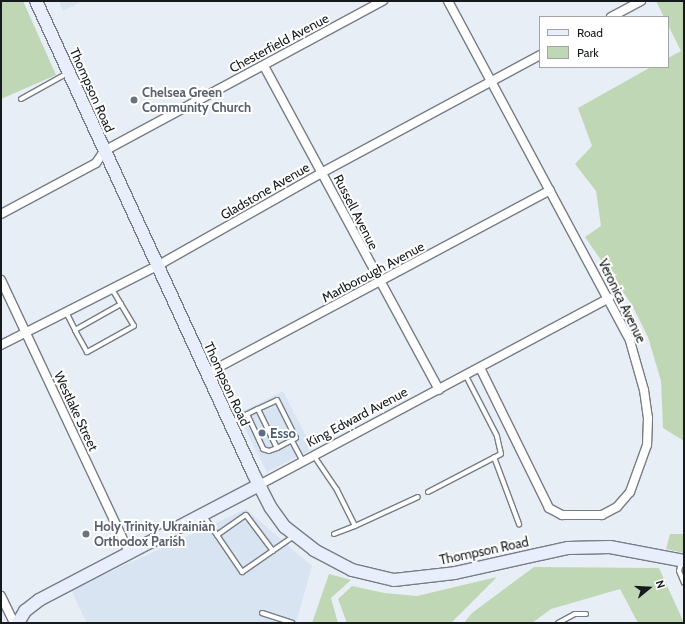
<!DOCTYPE html>
<html>
<head>
<meta charset="utf-8">
<style>
  body { margin:0 }
  #map { position:relative; width:685px; height:624px; overflow:hidden; background:#e7eef6; font-family:Cabin,sans-serif }
  div>[style] { position:absolute }
  [style*='--x'] { left:calc(var(--x)*1px); top:calc(var(--y)*1px); width:calc(var(--w)*1px); rotate:calc(var(--a)*1deg) }
  .built>* { inset:0; background:#d8e4f2; transform-origin:0 0 }
  .green>* { inset:0; background:#bfd7b4 }
  .roads { filter:drop-shadow(1px 0 #777d84) drop-shadow(-1px 0 #777d84) drop-shadow(0 1px #777d84) drop-shadow(0 -1px #777d84) }
  .lane>* { height:4px; margin:-2px; padding:0 2px; transform-origin:2px; border-radius:2px; background:#fff }
  .street>* { height:8px; margin:-4px; padding:0 4px; transform-origin:4px; border-radius:4px; background:#fff }
  .secondary>* { height:12px; margin:-6px; padding:0 6px; transform-origin:6px; border-radius:6px; background:#e8eefc }
  .dots>* { width:11px; height:11px; translate:-50% -50%; box-sizing:border-box; border:2px solid #fff; border-radius:50% }
  span { translate:-50% -50%; white-space:nowrap; text-align:center; line-height:1.15; -webkit-text-stroke:4px #fff; paint-order:stroke }
  .street-label { font-size:13px; color:#171a1c }
  .worship-label { font-size:13px; color:#5b616d; font-weight:700 }
  .left { translate:0 -50%; text-align:left }
  .service-label { font-size:13px; color:#4e5e75; font-weight:700 }
  .frame { position:absolute; inset:0; border:2px solid #171a1c; pointer-events:none }
  .legend { position:absolute; left:539px; top:16px; width:130px; height:52px; box-sizing:border-box; background:#fff; border:1px solid #a2a3a4; margin:0; padding:5px 7px; list-style:none; font-size:12px; color:#171a1c }
  .legend li { display:flex; align-items:center; gap:8px; height:20px }
  .legend b { width:20px; border:1px solid #a2a3a4 }
  .north { position:absolute; left:629px; top:568px; width:40px; height:40px; -webkit-text-stroke:3px #fff; paint-order:stroke; rotate:72deg; font-size:11px; font-weight:700; line-height:16px; text-align:center; color:#171a1c }
  .north::after { content:''; display:block; margin:auto; width:14px; height:18px; background:#171a1c; clip-path:polygon(50% 0,100% 100%,50% 72%,0 100%) }
</style>
</head>
<body>
<div id="map">
  <div class="built">
    <i style="clip-path:polygon(59px 1px,83px 1px,63px 11px)"></i>
    <i style="left:283px;top:391px;width:65px;height:51px;rotate:63deg"></i>
    <i style="clip-path:polygon(246px 509px,312px 566px,296px 623px,87px 623px,71px 590px)"></i>
  </div>
  <div class="green">
    <i style="clip-path:polygon(1px 1px,23px 1px,56px 75px,1px 99px)"></i>
    <i style="clip-path:polygon(656px 1px,684px 1px,684px 441px,663px 428px,661px 381px,648px 337px,632px 305px,585px 237px,601px 226px,596px 191px,575px 164px,592px 146px,578px 108px,651px 67px,668px 67px,668px 58px,681px 51px,668px 25px,668px 17px,664px 17px)"></i>
    <i style="clip-path:polygon(670px 534px,684px 534px,684px 553px,666px 549px)"></i>
    <i style="clip-path:polygon(534px 567px,659px 568px,684px 623px,638px 623px,620px 589px,551px 609px,532px 623px,464px 623px,472px 613px)"></i>
    <i style="clip-path:polygon(329px 574px,351px 580px,331px 598px,338px 623px,312px 623px)"></i>
    <i style="clip-path:polygon(497px 577px,451px 623px,347px 623px,338px 599px,352px 586px,384px 593px,417px 596px)"></i>
  </div>
  <div class="roads">
    <div class="lane">
      <i style="--x:21;--y:99;--w:54;--a:-29"></i>
      <i style="--x:112;--y:289;--w:14;--a:60"></i>
      <i style="--x:119;--y:301;--w:29;--a:59"></i>
      <i style="--x:134;--y:326;--w:54;--a:151"></i>
      <i style="--x:87;--y:352;--w:25;--a:-119"></i>
      <i style="--x:75;--y:330;--w:53;--a:-29.5"></i>
      <i style="--x:66;--y:312;--w:20;--a:63"></i>
      <i style="--x:247;--y:414;--w:38;--a:65"></i>
      <i style="--x:263;--y:449;--w:6;--a:18"></i>
      <i style="--x:269;--y:451;--w:9;--a:-21"></i>
      <i style="--x:232;--y:422;--w:29;--a:-27"></i>
      <i style="--x:258;--y:409;--w:21;--a:-25"></i>
      <i style="--x:277;--y:400;--w:42;--a:63.4"></i>
      <i style="--x:296;--y:438;--w:21;--a:152"></i>
      <i style="--x:277;--y:448;--w:43;--a:-116"></i>
      <i style="--x:292;--y:441;--w:24;--a:62"></i>
      <i style="--x:314;--y:456;--w:41;--a:55.9"></i>
      <i style="--x:337;--y:490;--w:40;--a:63.4"></i>
      <i style="--x:355;--y:526;--w:69;--a:-24.7"></i>
      <i style="--x:494;--y:457;--w:72;--a:69.5"></i>
      <i style="--x:428;--y:492;--w:82;--a:-27.5"></i>
      <i style="--x:501;--y:454;--w:18;--a:-103"></i>
      <i style="--x:497;--y:436;--w:68;--a:-117.3"></i>
      <i style="--x:204;--y:516;--w:68;--a:55.8"></i>
      <i style="--x:242;--y:572;--w:63;--a:-34.7"></i>
      <i style="--x:334;--y:534;--w:22;--a:-21"></i>
      <i style="--x:217;--y:535;--w:35;--a:-35"></i>
      <i style="--x:246;--y:515;--w:45;--a:53.1"></i>
      <i style="--x:681;--y:563;--w:8;--a:104"></i>
      <i style="--x:679;--y:571;--w:13;--a:67"></i>
      <i style="--x:262;--y:613;--w:32;--a:18"></i>
      <i style="--x:558;--y:623;--w:19;--a:-28"></i>
      <i style="--x:575;--y:614;--w:11;--a:0"></i>
    </div>
    <div class="street">
      <i style="--x:448;--y:1;--w:386;--a:61.8"></i>
      <i style="--x:630;--y:341;--w:51;--a:74.1"></i>
      <i style="--x:644;--y:390;--w:28;--a:82"></i>
      <i style="--x:648;--y:418;--w:27;--a:92"></i>
      <i style="--x:647;--y:445;--w:50;--a:109.9"></i>
      <i style="--x:630;--y:492;--w:20;--a:131"></i>
      <i style="--x:617;--y:507;--w:17;--a:152"></i>
      <i style="--x:602;--y:515;--w:40;--a:180"></i>
      <i style="--x:562;--y:515;--w:15;--a:-152"></i>
      <i style="--x:549;--y:508;--w:156;--a:-116.2"></i>
      <i style="--x:611;--y:17;--w:34;--a:-28"></i>
      <i style="--x:264;--y:66;--w:368;--a:61.6"></i>
      <i style="--x:1;--y:214;--w:108;--a:-28.2"></i>
      <i style="--x:96;--y:163;--w:14;--a:-56"></i>
      <i style="--x:104;--y:151;--w:317;--a:-28.3"></i>
      <i style="--x:1;--y:280;--w:301;--a:64.8"></i>
      <i style="--x:1;--y:345;--w:175;--a:-26.9"></i>
      <i style="--x:157;--y:266;--w:191;--a:-29.5"></i>
      <i style="--x:323;--y:172;--w:247;--a:-28.3"></i>
      <i style="--x:206;--y:374;--w:390;--a:-28.1"></i>
      <i style="--x:259;--y:485;--w:397;--a:-28.1"></i>
      <i style="--x:1;--y:596;--w:30;--a:64"></i>
    </div>
    <div class="secondary">
      <i style="--x:36;--y:1;--w:519;--a:65.31"></i>
      <i style="--x:253;--y:473;--w:39;--a:63"></i>
      <i style="--x:271;--y:508;--w:24;--a:54"></i>
      <i style="--x:285;--y:527;--w:37;--a:38"></i>
      <i style="--x:314;--y:550;--w:43;--a:27.8"></i>
      <i style="--x:352;--y:570;--w:43;--a:13.4"></i>
      <i style="--x:394;--y:580;--w:61;--a:-6.5"></i>
      <i style="--x:455;--y:573;--w:116;--a:-12.5"></i>
      <i style="--x:568;--y:548;--w:42;--a:-1.4"></i>
      <i style="--x:610;--y:547;--w:75;--a:10.7"></i>
      <i style="--x:18;--y:623;--w:14;--a:-60"></i>
      <i style="--x:25;--y:611;--w:18;--a:-38"></i>
      <i style="--x:39;--y:600;--w:248;--a:-27.6"></i>
    </div>
  </div>
  <div class="dots">
    <i style="left:134px;top:100px;background:#6b7280"></i>
    <i style="left:262px;top:433px;background:#5c6f8a"></i>
    <i style="left:86px;top:534px;background:#6b7280"></i>
  </div>
  <div class="street-label">
    <span style="left:279px;top:43px;rotate:-28deg">Chesterfield Avenue</span>
    <span style="left:92px;top:90px;rotate:66deg">Thompson Road</span>
    <span style="left:265px;top:191px;rotate:-30deg">Gladstone Avenue</span>
    <span style="left:356px;top:212px;rotate:63deg">Russell Avenue</span>
    <span style="left:373px;top:272px;rotate:-28deg">Marlborough Avenue</span>
    <span style="left:622px;top:301px;rotate:64deg">Veronica Avenue</span>
    <span style="left:227px;top:384px;rotate:65deg">Thompson Road</span>
    <span style="left:76px;top:411px;rotate:65deg">Westlake Street</span>
    <span style="left:357px;top:417px;rotate:-28deg">King Edward Avenue</span>
    <span style="left:484px;top:551px;rotate:-12deg">Thompson Road</span>
  </div>
  <div class="worship-label">
    <span class="left" style="left:142px;top:100px">Chelsea Green<br>Community Church</span>
    <span class="left" style="left:94px;top:534px">Holy Trinity Ukrainian<br>Orthodox Parish</span>
  </div>
  <div class="service-label">
    <span class="left" style="left:270px;top:433px">Esso</span>
  </div>
  <div class="frame"></div>
  <ul class="legend">
  <li><b style="height:5px;background:#e8eefc"></b>Road</li>
  <li><b style="height:11px;background:#bfd7b4"></b>Park</li>
  </ul>
  <div class="north">N</div>
</div>
</body>
</html>
